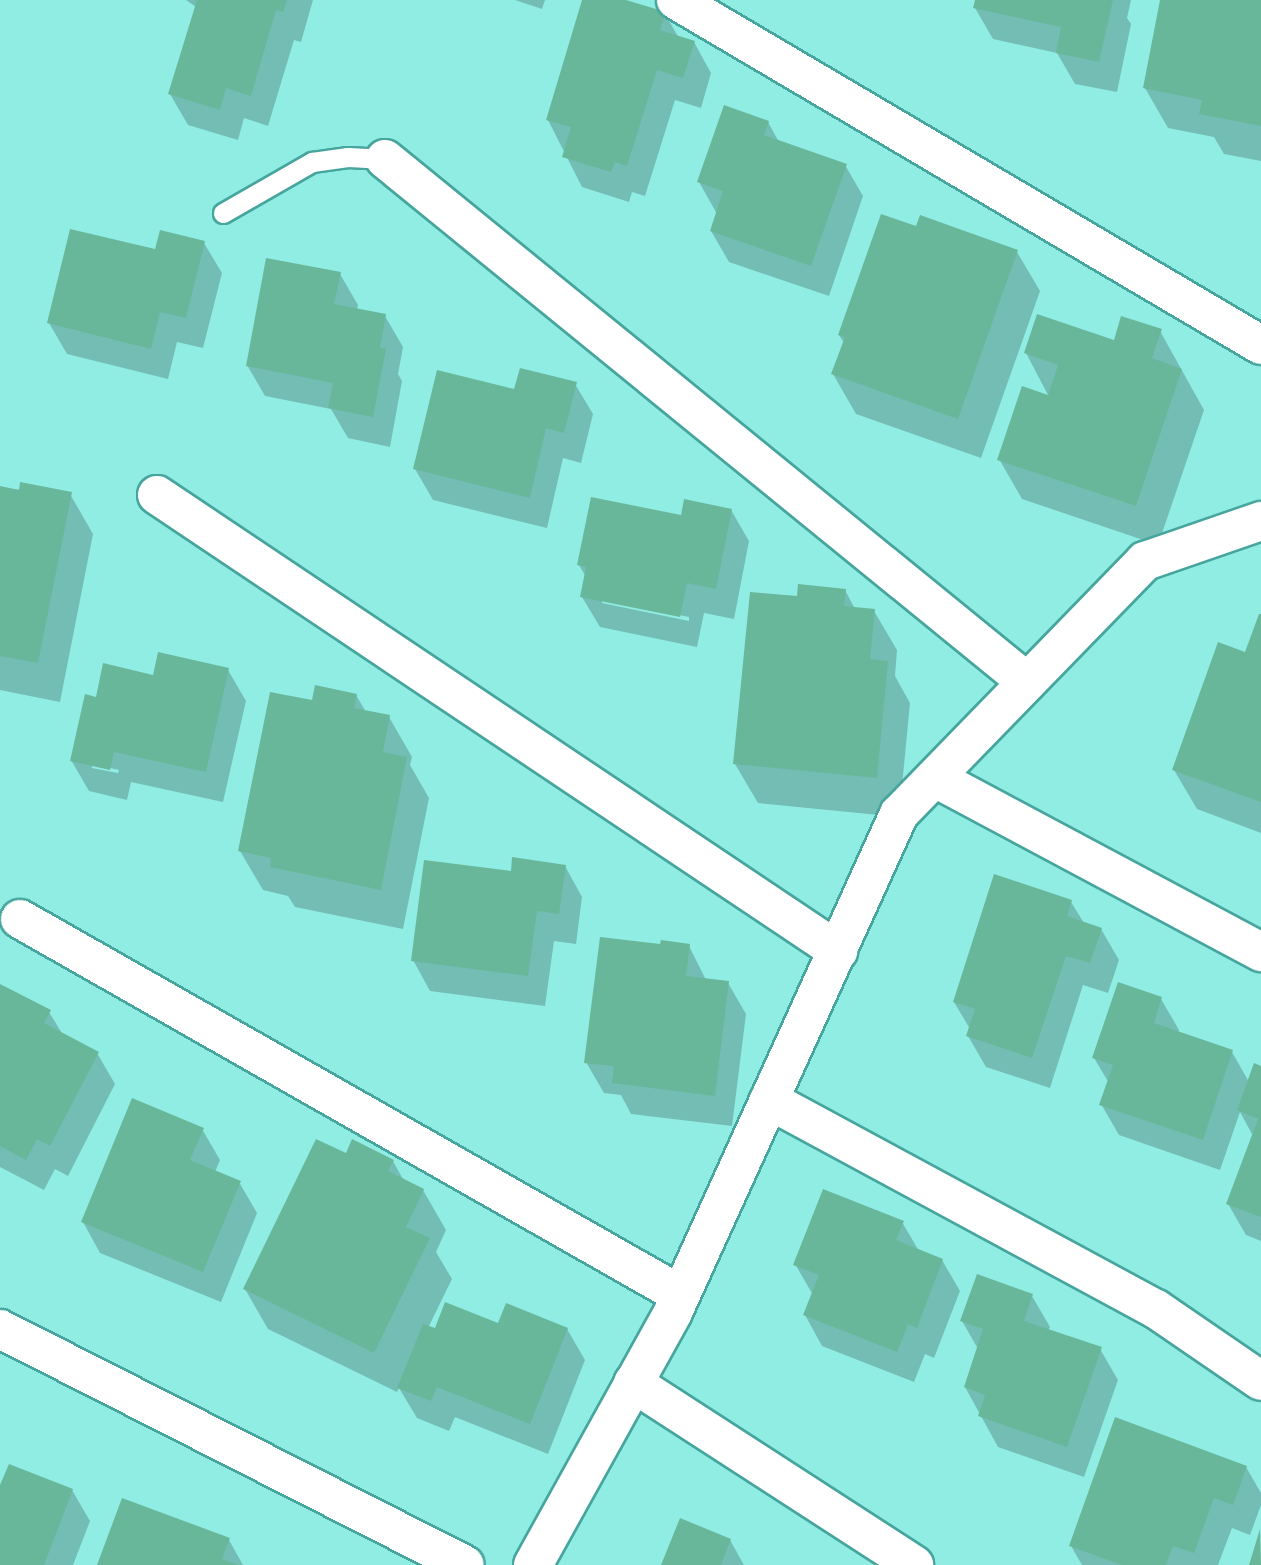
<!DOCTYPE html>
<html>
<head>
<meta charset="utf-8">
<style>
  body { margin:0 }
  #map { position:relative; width:1261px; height:1565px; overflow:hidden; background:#90ede3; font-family:Signika,sans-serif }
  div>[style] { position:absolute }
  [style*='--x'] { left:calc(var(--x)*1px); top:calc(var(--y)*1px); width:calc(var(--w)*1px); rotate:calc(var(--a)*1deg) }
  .shadow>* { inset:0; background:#0003 }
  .building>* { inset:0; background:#69b79a }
  .roads { filter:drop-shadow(2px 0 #46a59d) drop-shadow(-2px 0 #46a59d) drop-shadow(0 2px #46a59d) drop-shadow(0 -2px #46a59d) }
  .lane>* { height:19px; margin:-9.5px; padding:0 9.5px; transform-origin:9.5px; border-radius:9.5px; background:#fff }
  .street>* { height:38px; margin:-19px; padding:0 19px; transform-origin:19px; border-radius:19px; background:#fff }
  .secondary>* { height:38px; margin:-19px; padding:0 19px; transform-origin:19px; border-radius:19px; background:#fff }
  span { translate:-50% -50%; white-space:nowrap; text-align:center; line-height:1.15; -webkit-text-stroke:5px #90ede3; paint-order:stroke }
</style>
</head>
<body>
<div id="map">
  <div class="shadow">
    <i style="clip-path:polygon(186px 0,313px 0,301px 42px,294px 40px,268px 126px,244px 118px,238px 140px,188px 125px,170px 94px,196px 7px)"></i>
    <i style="clip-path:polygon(515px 0,545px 0,542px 9px)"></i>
    <i style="clip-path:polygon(584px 0,620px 0,665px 14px,679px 38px,694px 42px,711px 73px,701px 108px,675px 100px,645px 196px,632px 192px,629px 202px,582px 187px,548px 120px)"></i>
    <i style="clip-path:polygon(977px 0,1131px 0,1127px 18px,1131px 24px,1117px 92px,1075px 84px,1057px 53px,993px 39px,975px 8px)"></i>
    <i style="clip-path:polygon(1162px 0,1261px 0,1261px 161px,1224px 154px,1214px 137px,1168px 128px,1145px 88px)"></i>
    <i style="clip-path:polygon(768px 122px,779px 142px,845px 165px,863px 196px,829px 296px,729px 262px,711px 231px,717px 214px,699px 182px)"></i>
    <i style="clip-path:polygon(917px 228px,1017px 252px,1040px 291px,981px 458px,856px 414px,833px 374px,844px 343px,839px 335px)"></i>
    <i style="clip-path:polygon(204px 243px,222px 273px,203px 348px,177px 342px,168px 379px,67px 354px,49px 323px,156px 252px)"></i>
    <i style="clip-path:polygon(340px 274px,358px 305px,357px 310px,385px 316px,403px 347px,398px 374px,402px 381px,390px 447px,348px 438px,331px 409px,265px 396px,247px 365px)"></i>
    <i style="clip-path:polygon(1160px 331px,1204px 410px,1158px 545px,1022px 499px,999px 459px,1049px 397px,1026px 353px,1115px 342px)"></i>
    <i style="clip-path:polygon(575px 384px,593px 414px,581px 463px,563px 458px,547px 528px,433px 500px,415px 469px,515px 391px)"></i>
    <i style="clip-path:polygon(0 488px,70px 494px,93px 534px,60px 702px,0 690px)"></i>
    <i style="clip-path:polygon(evenodd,731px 510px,749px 541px,734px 619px,704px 613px,697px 647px,600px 627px,582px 597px,586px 577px,579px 565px,682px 517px,731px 510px,602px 600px,689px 617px,689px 621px,602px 603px,602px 600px)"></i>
    <i style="clip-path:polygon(845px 590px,855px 609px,874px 611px,897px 650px,895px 676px,910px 703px,899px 817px,758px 803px,735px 764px,799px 598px)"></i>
    <i style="clip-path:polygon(1261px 616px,1261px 833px,1197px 809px,1174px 770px,1246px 654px)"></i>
    <i style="clip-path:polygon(evenodd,228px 670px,246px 701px,223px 802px,131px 782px,127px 800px,89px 791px,71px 760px,98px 699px,154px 677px,228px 670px,92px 764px,119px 770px,118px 773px,92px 768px,92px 764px)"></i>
    <i style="clip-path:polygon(356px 695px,366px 712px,389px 717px,412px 757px,410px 765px,429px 798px,403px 929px,295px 907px,288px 896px,263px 890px,240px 851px,313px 702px)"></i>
    <i style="clip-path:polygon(565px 866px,582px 897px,576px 944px,554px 941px,545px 1006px,430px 991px,413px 960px,512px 873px)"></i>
    <i style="clip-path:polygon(1071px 902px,1084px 923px,1101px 929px,1119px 960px,1108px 993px,1083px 985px,1050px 1088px,986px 1067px,968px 1036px,970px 1029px,954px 1002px)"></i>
    <i style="clip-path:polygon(689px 946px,706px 980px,728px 983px,746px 1014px,732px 1126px,631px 1114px,621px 1095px,604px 1093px,586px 1062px)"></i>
    <i style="clip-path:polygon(0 986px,49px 1012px,63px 1035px,97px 1053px,115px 1084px,68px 1176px,55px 1169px,44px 1190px,0 1167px)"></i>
    <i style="clip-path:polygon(1161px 999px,1179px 1030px,1178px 1033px,1232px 1052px,1249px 1082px,1261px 1067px,1261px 1241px,1246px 1235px,1228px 1204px,1253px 1136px,1240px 1112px,1220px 1170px,1119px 1135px,1101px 1104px,1109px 1083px,1094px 1058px)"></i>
    <i style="clip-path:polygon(202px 1129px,220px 1160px,215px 1172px,239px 1182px,257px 1213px,221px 1302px,100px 1253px,83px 1222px)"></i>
    <i style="clip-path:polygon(347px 1156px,393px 1161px,404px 1181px,423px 1190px,446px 1230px,436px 1252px,452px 1279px,428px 1328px,436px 1331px,499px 1325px,567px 1329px,585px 1360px,548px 1454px,455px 1417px,449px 1431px,417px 1418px,399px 1388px,397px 1392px,268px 1329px,245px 1289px)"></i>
    <i style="clip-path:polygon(902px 1222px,919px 1251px,942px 1260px,960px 1291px,934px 1358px,925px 1354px,914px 1382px,822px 1346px,805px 1315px,813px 1295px,795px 1264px)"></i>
    <i style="clip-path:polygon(1032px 1296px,1050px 1327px,1048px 1331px,1100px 1349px,1118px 1380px,1084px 1477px,998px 1447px,965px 1387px,978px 1349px,962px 1321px)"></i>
    <i style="clip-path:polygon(1246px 1467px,1261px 1493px,1261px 1505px,1250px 1535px,1232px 1528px,1218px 1565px,1082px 1565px,1071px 1546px)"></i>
    <i style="clip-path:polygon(0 1486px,72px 1490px,90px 1521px,73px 1565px,0 1565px)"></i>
    <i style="clip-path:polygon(229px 1540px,243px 1565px,99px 1565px)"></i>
    <i style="clip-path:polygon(730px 1540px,744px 1565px,663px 1565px)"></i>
  </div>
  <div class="building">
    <i style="clip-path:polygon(197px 0,287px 0,283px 12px,276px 10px,251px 96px,226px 88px,220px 110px,168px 94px)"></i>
    <i style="clip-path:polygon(582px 0,626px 0,666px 12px,660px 30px,695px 41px,683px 78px,657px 70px,627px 166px,615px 162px,611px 172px,562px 157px,571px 127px,546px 120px)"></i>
    <i style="clip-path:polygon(975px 0,1113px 0,1099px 62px,1056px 53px,1061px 27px,973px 8px)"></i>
    <i style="clip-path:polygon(1160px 0,1261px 0,1261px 126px,1199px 114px,1202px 100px,1143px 88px)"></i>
    <i style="clip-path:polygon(724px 105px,769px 121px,764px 135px,847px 164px,811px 266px,710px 231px,723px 191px,697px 182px)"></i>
    <i style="clip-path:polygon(881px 214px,916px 226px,920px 215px,1018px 250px,958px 419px,831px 374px,845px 337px,838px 335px)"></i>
    <i style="clip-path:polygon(70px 229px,155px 249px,160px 230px,205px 241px,186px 318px,160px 312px,151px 349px,47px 323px)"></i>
    <i style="clip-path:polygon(266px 258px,341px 272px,334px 304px,386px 314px,380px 348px,386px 349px,373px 417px,328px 408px,333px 383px,246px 366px)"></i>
    <i style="clip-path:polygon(1037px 314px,1114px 340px,1121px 316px,1162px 329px,1152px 358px,1182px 369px,1136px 506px,997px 460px,1022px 386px,1048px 395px,1058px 365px,1024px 353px)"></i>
    <i style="clip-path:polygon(520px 368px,577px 382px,564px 433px,546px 428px,530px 498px,413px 469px,437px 370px,514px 389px)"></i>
    <i style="clip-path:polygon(20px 482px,72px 492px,38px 663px,0 656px,0 486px,19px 490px)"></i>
    <i style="clip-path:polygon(591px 497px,681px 515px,684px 499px,732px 509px,716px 589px,687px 583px,680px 617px,580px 597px,586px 567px,577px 565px)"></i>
    <i style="clip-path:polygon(798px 584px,846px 589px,844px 606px,875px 609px,870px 659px,888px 661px,877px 778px,733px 764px,750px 592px,797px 596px)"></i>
    <i style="clip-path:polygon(1259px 614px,1261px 614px,1261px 802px,1172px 770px,1218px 642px,1245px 652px)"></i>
    <i style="clip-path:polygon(158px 652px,229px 668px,206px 772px,114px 752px,110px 770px,70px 761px,85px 694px,96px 697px,103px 663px,153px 675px)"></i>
    <i style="clip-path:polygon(315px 685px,357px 694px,354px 708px,390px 715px,383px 752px,407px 757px,381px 890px,270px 867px,271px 858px,238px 851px,270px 692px,312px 700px)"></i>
    <i style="clip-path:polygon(512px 857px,566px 865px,559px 914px,537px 911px,528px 976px,411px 961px,424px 860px,511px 871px)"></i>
    <i style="clip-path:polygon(994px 874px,1072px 900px,1067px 916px,1102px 928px,1090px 963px,1066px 956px,1032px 1058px,966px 1036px,975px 1009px,953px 1002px)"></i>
    <i style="clip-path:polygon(600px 937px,660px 944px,661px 940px,690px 944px,686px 976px,729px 981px,715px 1096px,612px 1083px,614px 1066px,584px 1063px)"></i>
    <i style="clip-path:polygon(1118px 982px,1162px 997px,1154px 1023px,1233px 1050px,1203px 1140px,1099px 1105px,1113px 1065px,1092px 1058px)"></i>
    <i style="clip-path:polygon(0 984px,51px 1010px,44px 1023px,99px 1052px,50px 1146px,37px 1139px,26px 1160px,0 1146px)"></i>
    <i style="clip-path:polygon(1254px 1063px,1261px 1066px,1261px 1217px,1226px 1204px,1258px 1119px,1237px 1110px)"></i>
    <i style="clip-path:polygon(132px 1098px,204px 1128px,190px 1160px,241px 1181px,203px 1272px,81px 1222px)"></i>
    <i style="clip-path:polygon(316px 1139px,346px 1153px,352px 1139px,394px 1160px,388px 1171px,424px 1189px,406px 1227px,430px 1238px,374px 1353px,243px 1289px)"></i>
    <i style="clip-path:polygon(823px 1189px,904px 1221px,896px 1240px,943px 1259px,917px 1328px,908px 1324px,897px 1352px,803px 1315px,819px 1275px,793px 1265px)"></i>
    <i style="clip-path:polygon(977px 1274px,1033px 1294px,1024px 1321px,1102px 1347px,1067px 1447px,978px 1416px,985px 1395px,964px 1387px,983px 1329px,960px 1321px)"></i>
    <i style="clip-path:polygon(445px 1302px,498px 1323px,506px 1303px,568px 1328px,530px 1424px,437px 1387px,431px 1401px,397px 1388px,423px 1324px,435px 1328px)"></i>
    <i style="clip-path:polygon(1115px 1417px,1247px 1466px,1233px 1505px,1214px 1498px,1194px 1553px,1173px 1546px,1166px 1565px,1122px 1565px,1069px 1546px)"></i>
    <i style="clip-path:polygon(9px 1464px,73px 1489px,44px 1565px,0 1565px,0 1485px)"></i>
    <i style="clip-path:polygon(122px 1498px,230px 1538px,222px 1559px,238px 1565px,97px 1565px)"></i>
    <i style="clip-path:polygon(680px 1518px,731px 1539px,721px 1565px,661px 1565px)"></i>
    <i style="clip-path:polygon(1260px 1529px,1261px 1565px,1249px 1565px)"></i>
  </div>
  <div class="roads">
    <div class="lane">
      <i style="--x:223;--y:213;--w:103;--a:-29.8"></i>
      <i style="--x:312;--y:162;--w:36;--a:-8"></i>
      <i style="--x:348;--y:157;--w:37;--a:3"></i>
    </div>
    <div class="street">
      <i style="--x:676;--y:0;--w:679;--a:30.53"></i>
      <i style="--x:385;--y:159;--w:828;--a:39.17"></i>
      <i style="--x:157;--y:495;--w:820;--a:33.81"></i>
      <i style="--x:935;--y:778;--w:370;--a:28.1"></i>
      <i style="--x:20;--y:919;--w:760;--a:29.63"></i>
      <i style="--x:769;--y:1100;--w:440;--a:28.4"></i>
      <i style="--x:1156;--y:1309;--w:127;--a:34.4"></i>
      <i style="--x:0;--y:1329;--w:521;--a:26.91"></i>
      <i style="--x:633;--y:1383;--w:335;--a:32.9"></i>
    </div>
    <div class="secondary">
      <i style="--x:533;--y:1565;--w:289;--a:-61"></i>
      <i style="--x:673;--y:1312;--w:547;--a:-65.59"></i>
      <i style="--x:899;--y:814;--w:353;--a:-45.8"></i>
      <i style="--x:1145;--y:561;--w:123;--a:-19"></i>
    </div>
  </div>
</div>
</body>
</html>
